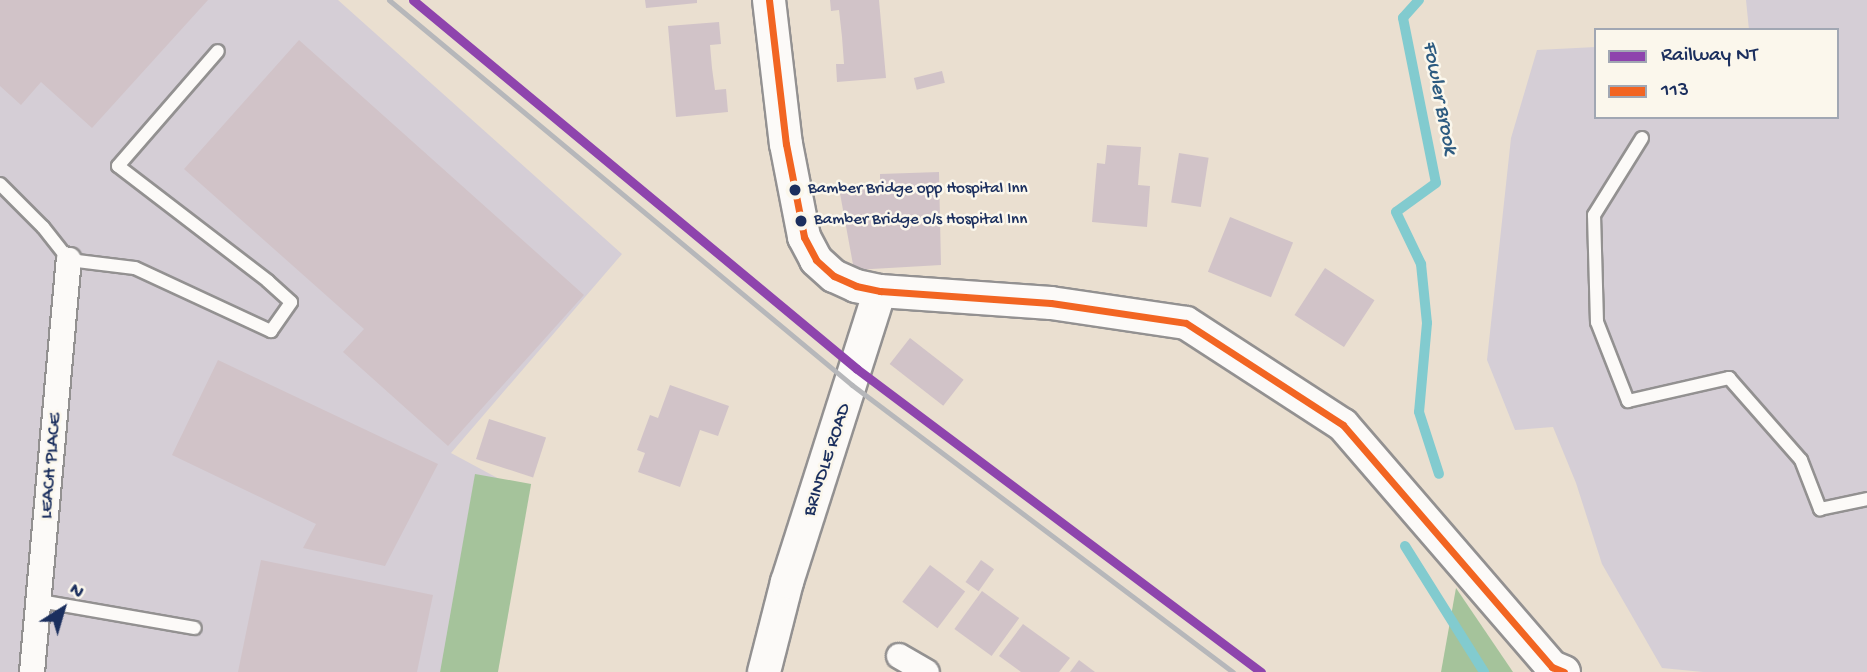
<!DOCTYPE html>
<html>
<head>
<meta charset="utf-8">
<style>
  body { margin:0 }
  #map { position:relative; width:1867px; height:672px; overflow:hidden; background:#eadfd0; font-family:"Gochi Hand",sans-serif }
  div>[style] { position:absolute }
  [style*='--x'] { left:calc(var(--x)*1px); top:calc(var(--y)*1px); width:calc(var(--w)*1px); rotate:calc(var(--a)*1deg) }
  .industrial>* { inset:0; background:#d5ced6 }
  .forest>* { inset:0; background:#a5c39b; transform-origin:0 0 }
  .stream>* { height:10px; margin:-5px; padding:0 5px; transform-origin:5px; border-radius:5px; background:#82cbcf }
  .building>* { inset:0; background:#d1c3c8; transform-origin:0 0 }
  .roads { filter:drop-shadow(2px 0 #939191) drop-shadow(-2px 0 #939191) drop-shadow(0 2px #939191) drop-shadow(0 -2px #939191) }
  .service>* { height:12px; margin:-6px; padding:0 6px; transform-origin:6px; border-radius:6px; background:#fcfaf8 }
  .minor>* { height:24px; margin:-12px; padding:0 12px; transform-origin:12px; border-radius:12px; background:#fcfaf8 }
  .tertiary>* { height:32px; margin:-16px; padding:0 16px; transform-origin:16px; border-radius:16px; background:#fcfaf8 }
  .rail>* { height:5px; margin:-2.5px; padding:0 2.5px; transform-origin:2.5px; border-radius:2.5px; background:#b6b7ba }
  .bus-1>* { height:7px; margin:-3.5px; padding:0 3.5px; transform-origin:3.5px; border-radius:3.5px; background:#f26522 }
  .rail-1>* { height:9px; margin:-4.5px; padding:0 4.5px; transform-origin:4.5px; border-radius:4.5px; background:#8e44ad }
  .dots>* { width:19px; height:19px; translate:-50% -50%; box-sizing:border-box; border:4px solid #fbf7ec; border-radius:50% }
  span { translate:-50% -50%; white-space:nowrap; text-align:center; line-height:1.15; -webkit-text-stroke:5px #fbf7ec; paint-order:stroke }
  .bus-label { font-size:17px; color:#1b2f5e }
  .left { translate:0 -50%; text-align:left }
  .street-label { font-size:19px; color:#1b2f5e }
  .water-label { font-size:21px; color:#2d5b80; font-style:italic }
  .legend { position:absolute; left:1594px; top:28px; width:245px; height:91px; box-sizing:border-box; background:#fbf7ec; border:2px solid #a1a7b3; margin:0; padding:9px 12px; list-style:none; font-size:21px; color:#1b2f5e }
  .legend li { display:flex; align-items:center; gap:14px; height:35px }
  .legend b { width:35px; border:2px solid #a1a7b3 }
  .north { position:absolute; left:28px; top:574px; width:70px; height:70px; -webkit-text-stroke:5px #fbf7ec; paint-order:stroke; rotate:37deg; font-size:19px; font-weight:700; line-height:28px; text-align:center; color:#1b2f5e }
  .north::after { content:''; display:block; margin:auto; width:24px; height:32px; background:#1b2f5e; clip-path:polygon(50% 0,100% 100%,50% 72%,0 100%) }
</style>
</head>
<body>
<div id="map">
  <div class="industrial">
    <i style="clip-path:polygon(0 0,338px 0,622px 254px,451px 453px,518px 489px,472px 672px,0 672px)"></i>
    <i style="clip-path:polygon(1746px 0,1867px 0,1867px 672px,1703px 672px,1662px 668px,1602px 564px,1576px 483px,1553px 427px,1515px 430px,1487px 360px,1511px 138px,1537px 50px,1596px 47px,1596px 117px,1837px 117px,1837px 30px,1749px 30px)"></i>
  </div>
  <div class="forest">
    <i style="left:475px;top:474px;width:57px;height:204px;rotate:10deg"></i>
    <i style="clip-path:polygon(1456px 588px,1513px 672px,1441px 672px)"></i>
  </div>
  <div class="stream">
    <i style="--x:1419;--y:0;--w:24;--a:132"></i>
    <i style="--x:1403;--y:18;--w:168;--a:78.7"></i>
    <i style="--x:1436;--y:183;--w:49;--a:144.1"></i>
    <i style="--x:1396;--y:212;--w:58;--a:64.3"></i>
    <i style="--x:1421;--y:264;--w:59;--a:84.2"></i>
    <i style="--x:1427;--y:323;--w:89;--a:95.1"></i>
    <i style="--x:1419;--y:412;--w:65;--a:72.1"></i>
    <i style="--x:1405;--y:546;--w:149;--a:57.9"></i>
  </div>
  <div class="building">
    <i style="clip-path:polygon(0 0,208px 0,92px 128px,41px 82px,21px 105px,0 86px)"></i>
    <i style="clip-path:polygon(645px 0,697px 0,697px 3px,646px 8px)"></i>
    <i style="clip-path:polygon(830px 0,879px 0,886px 78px,837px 82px,836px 64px,844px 64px,842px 37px,839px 10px,831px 11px)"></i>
    <i style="clip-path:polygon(719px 22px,721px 44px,710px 45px,712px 68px,715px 90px,726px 89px,728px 112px,676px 117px,668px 26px)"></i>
    <i style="clip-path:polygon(299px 40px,584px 295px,448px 446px,343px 352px,364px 329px,184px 169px)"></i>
    <i style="left:942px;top:71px;width:12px;height:29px;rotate:76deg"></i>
    <i style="clip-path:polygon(1107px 145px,1141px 147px,1138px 185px,1150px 186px,1147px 227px,1092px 222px,1097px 163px,1105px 164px)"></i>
    <i style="left:1179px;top:153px;width:30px;height:50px;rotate:9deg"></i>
    <i style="clip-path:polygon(939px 172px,941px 265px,854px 270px,839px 188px,880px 187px,880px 174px)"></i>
    <i style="left:1230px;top:217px;width:68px;height:59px;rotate:22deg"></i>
    <i style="left:1325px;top:268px;width:59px;height:56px;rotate:33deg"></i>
    <i style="left:910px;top:338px;width:68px;height:33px;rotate:38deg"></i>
    <i style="clip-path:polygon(218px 360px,438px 464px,385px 566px,303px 548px,316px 524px,172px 455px)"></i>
    <i style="clip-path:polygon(670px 385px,729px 406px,718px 436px,700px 430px,680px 487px,638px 472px,645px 453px,637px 450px,650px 415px,658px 418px)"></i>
    <i style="left:489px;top:419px;width:60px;height:42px;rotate:18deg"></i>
    <i style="clip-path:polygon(261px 560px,433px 595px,417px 672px,238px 672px)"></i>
    <i style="left:981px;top:560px;width:16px;height:27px;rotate:35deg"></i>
    <i style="left:930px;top:565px;width:44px;height:46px;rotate:37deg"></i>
    <i style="left:982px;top:591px;width:46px;height:47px;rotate:36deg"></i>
    <i style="clip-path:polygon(1023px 624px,1070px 658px,1059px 672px,1021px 672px,999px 656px)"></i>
    <i style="clip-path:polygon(1079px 660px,1095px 672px,1070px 672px)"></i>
  </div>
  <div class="roads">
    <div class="service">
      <i style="--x:1642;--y:138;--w:91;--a:121.9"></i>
      <i style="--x:1594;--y:215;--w:107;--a:88.4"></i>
      <i style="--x:1597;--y:322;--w:85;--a:68.6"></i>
      <i style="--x:1628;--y:401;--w:104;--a:-12.8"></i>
      <i style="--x:1729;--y:378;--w:109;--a:48.7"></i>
      <i style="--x:1801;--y:460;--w:53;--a:68.8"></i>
      <i style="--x:1820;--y:509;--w:48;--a:-12"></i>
      <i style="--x:0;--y:184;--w:61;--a:45"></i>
      <i style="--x:43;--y:227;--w:42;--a:51.8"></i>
      <i style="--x:69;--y:260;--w:66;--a:6.9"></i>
      <i style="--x:135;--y:268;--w:150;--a:24.9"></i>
      <i style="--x:271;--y:331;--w:35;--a:-55"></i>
      <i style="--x:291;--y:302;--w:31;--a:-138"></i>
      <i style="--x:268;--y:281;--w:189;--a:-142.5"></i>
      <i style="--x:118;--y:166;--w:152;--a:-49"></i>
      <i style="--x:40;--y:601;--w:157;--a:9.9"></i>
    </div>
    <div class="minor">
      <i style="--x:899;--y:656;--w:32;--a:30"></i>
      <i style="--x:32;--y:672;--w:414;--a:-84.9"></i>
    </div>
    <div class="tertiary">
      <i style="--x:769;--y:0;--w:145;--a:83.3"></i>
      <i style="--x:786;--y:144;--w:95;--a:79"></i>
      <i style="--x:804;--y:237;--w:26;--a:62"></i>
      <i style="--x:816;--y:260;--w:24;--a:42"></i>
      <i style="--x:834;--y:276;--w:24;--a:24"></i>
      <i style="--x:856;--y:286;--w:25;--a:12"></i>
      <i style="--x:880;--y:291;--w:171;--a:4"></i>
      <i style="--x:1051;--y:303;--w:136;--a:8.4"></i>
      <i style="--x:1186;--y:323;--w:187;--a:33"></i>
      <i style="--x:1343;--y:425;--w:320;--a:49.2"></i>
      <i style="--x:1552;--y:667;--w:13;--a:23"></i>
      <i style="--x:764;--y:672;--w:93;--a:-75.7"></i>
      <i style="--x:787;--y:582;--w:305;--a:-72.3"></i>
    </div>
  </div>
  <div class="rail">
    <i style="--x:389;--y:0;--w:602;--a:39.74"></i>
    <i style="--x:852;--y:385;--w:477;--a:37"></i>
  </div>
  <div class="bus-1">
    <i style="--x:769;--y:0;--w:145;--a:83.3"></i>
    <i style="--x:786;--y:144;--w:95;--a:79"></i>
    <i style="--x:804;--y:237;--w:26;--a:62"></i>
    <i style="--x:816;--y:260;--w:24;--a:42"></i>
    <i style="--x:834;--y:276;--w:24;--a:24"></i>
    <i style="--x:856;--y:286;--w:25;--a:12"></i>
    <i style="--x:880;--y:291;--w:171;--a:4"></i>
    <i style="--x:1051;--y:303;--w:136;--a:8.4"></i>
    <i style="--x:1186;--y:323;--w:187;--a:33"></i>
    <i style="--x:1343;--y:425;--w:320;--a:49.2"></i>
    <i style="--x:1552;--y:667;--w:13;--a:23"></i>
  </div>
  <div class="rail-1">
    <i style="--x:413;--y:0;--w:577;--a:39.73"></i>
    <i style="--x:857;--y:369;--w:505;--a:36.87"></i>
  </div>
  <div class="dots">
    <i style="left:795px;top:190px;background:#1b2f5e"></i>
    <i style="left:801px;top:221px;background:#1b2f5e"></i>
  </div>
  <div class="bus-label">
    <span class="left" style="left:808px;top:190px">Bamber Bridge opp Hospital Inn</span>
    <span class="left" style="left:814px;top:221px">Bamber Bridge o/s Hospital Inn</span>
  </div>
  <div class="street-label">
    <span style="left:828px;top:460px;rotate:-72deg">BRINDLE ROAD</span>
    <span style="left:52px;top:466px;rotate:-85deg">LEACH PLACE</span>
  </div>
  <div class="water-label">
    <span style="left:1438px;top:98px;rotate:79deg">Fowler Brook</span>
  </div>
  <ul class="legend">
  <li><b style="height:9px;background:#8e44ad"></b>Railway NT</li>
  <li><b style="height:9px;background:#f26522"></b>113</li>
  </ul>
  <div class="north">N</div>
</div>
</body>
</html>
